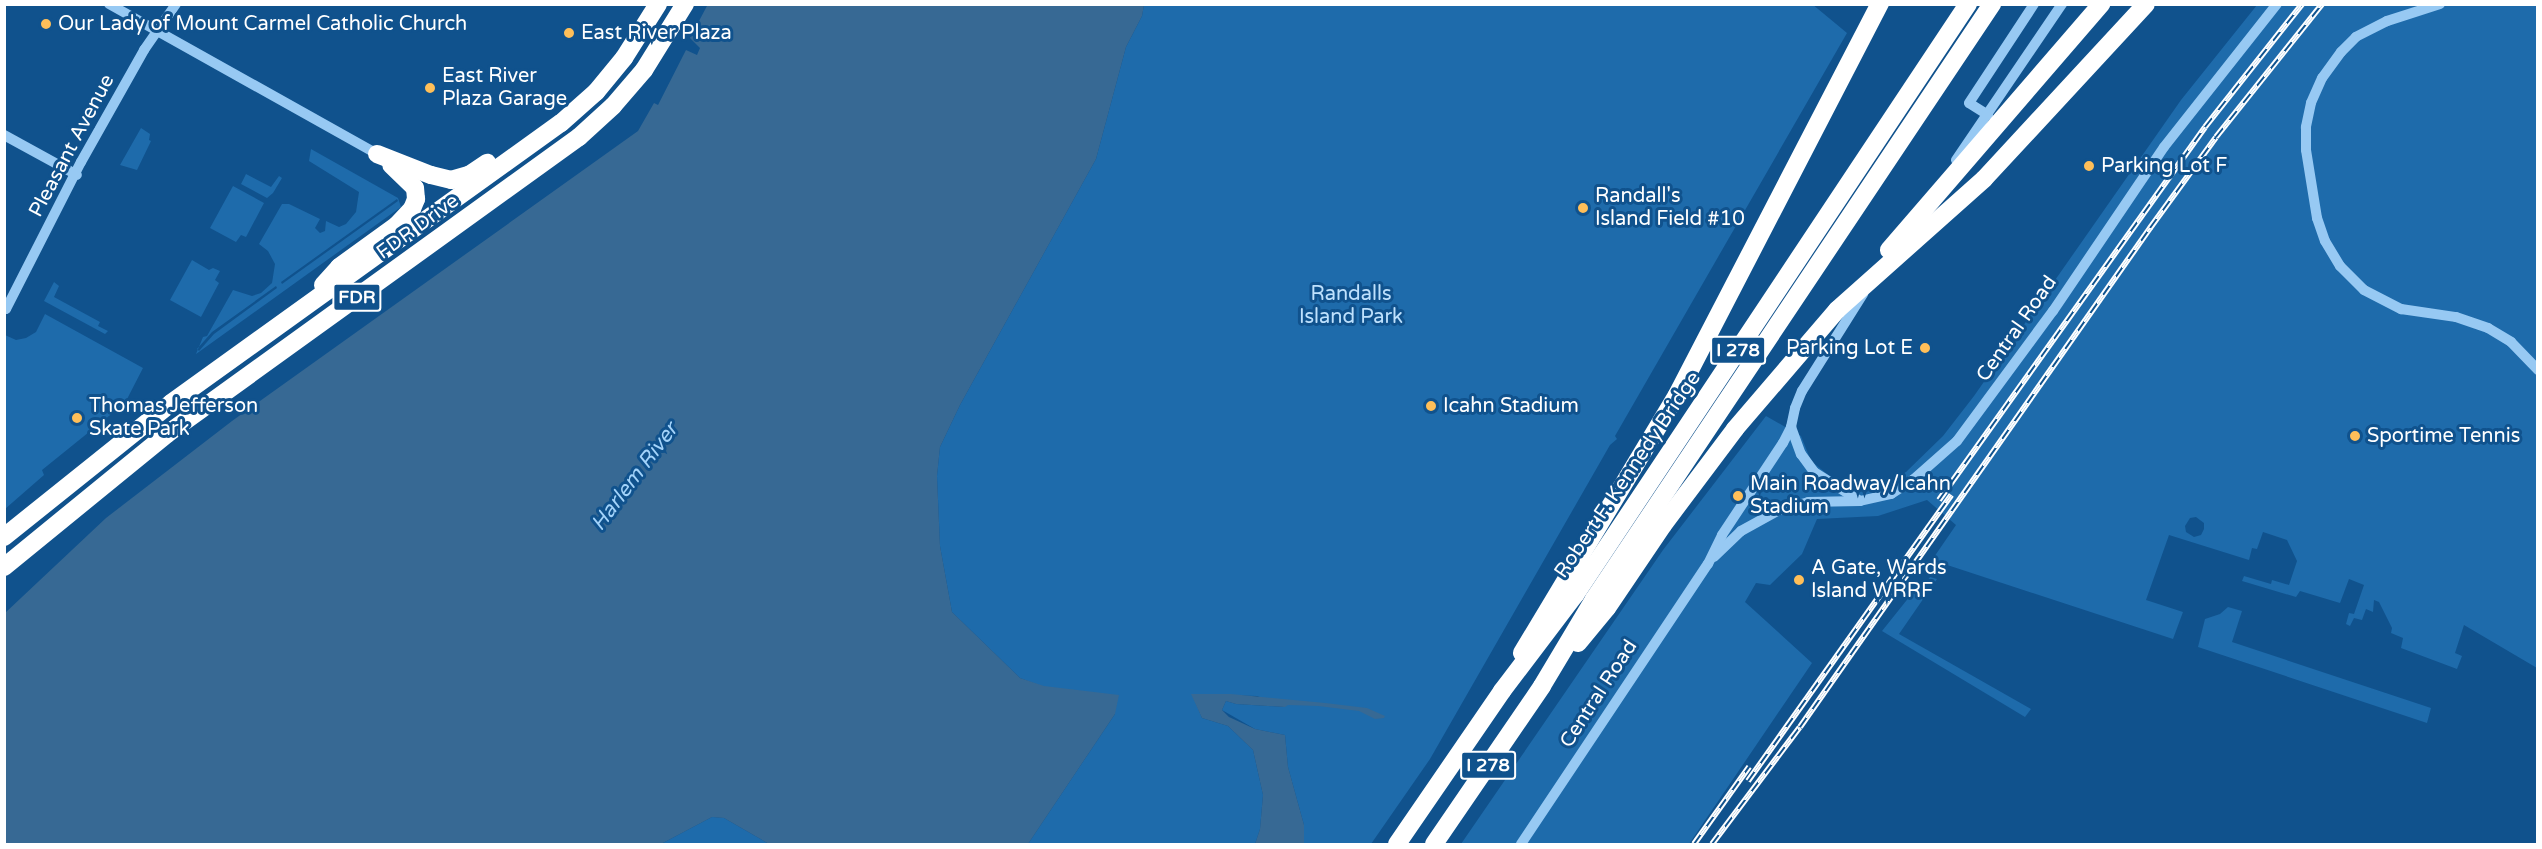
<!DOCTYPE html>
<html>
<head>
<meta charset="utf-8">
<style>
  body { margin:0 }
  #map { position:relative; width:2542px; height:849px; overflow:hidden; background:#10528d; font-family:"Varela Round",sans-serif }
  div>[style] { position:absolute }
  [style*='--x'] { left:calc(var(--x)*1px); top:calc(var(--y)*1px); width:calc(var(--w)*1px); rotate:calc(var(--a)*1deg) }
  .green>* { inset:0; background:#1e6bab }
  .water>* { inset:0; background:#376994 }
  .minor>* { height:10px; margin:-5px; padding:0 5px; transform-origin:5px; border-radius:5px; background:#97c9f3 }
  .highway>* { height:18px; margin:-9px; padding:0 9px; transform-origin:9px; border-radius:9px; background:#fff }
  .rail>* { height:6px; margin-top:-3px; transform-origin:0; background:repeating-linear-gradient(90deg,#10528d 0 11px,#fff 0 22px); box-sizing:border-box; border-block:2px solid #fff }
  .highway-bridge>* { height:18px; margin:-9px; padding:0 9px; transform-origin:9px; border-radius:9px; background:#fff }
  .dots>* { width:16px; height:16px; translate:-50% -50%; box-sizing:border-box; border:3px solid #10528d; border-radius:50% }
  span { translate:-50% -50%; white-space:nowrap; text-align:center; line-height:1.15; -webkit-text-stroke:6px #10528d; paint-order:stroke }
  .shield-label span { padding:2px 4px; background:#10528d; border:2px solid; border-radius:4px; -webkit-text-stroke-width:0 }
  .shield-label { font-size:18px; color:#fff; font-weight:700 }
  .poi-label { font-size:20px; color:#fff }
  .left { translate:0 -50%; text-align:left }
  .right { translate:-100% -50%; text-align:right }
  .street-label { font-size:20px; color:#fff }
  .park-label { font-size:20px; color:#bee1fd }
  .water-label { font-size:21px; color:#a3d3fa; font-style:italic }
  .frame { position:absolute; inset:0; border:6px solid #fff; pointer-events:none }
</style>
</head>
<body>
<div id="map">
  <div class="green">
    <i style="clip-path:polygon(1812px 4px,1847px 33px,1615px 436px,1617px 439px,1610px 445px,1430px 759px,1371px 844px,1304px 844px,1304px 825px,1288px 767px,1285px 735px,1255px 729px,1222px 710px,1226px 701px,1236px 704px,1285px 707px,1257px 696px,1192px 694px,1202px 718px,1228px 726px,1253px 750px,1263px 795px,1260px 829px,1255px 844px,1028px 844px,1115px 714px,1020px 678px,952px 612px,940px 546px,937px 476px,940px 447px,960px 405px,1096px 159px,1126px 47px,1142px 16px,1144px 5px)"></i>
    <i style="clip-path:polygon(evenodd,2257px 5px,2537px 5px,2537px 668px,2464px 625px,2455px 653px,2462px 656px,2457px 669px,2401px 648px,2403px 638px,2391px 633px,2392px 628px,2379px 602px,2374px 600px,2373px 612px,2366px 609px,2362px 620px,2354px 618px,2350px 626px,2346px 624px,2349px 613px,2354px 614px,2364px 585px,2349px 579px,2340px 603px,2300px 591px,2296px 597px,2242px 581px,2244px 576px,2271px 584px,2272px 580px,2289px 585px,2297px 561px,2287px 540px,2263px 532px,2257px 549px,2252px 548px,2249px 560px,2169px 535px,2146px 600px,2183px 612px,2173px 639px,1932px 560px,1956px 525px,1927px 500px,1878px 516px,1817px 519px,1802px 554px,1770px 585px,1756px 583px,1745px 602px,1812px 663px,1689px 844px,1461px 844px,1663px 550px,1766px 416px,1801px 436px,1811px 461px,1837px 482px,1852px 487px,1879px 487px,1906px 472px,1943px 436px,1974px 396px,2181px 100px,2257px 5px,2196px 517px,2204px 523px,2204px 529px,2201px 535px,2194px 537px,2186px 532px,2185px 526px,2190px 518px,2196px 517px)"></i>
    <i style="clip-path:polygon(141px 128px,150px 134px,149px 140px,151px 141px,137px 170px,120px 165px)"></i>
    <i style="clip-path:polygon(evenodd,311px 149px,398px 198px,401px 207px,196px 354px,203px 337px,207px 336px,233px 290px,252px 296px,261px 293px,272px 283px,275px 264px,268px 251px,259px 244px,282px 204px,289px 204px,320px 219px,315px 228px,320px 233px,325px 231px,326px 221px,339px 227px,346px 224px,356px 212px,359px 192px,309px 161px,311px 149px,397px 199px,398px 201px,282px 284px,281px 282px,397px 199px,311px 149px,276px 286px,277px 288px,214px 334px,199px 351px,197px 349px,212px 332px,276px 286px)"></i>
    <i style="clip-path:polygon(246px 174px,271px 187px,279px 176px,282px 178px,273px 193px,267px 198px,241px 184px)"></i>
    <i style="clip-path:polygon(233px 186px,264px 203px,246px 237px,241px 235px,236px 242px,210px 228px)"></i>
    <i style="clip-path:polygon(192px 260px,209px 270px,213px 268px,220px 271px,215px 280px,219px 283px,201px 317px,170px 300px)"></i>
    <i style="clip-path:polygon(54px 282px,59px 286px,54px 297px,100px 322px,98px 326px,108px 331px,105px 334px,44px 301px)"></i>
    <i style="clip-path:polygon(45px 314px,143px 368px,125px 403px,42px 470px,44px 475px,5px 509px,5px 335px,16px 340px,26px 338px,36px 332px)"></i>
    <i style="clip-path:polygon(1930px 577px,1937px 579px,1899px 634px,2031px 709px,2025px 717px,1882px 631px,1914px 591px,1919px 592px)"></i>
    <i style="clip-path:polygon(2228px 607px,2242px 611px,2232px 642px,2431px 708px,2427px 723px,2198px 647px,2205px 619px,2220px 614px)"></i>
    <i style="clip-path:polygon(712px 817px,724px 818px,769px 844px,661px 844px)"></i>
  </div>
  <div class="water">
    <i style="clip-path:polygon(708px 4px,1144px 5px,1142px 16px,1126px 47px,1096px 159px,960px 405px,940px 447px,937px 476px,940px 546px,952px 612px,1020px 678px,1044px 686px,1119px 695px,1115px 714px,1028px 844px,769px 844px,724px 818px,712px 817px,661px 844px,5px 844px,5px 613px,106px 518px,232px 421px,638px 131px,654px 103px,658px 105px,686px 50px,697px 55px,700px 48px,690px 38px)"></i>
    <i style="clip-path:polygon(1191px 694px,1231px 694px,1325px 703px,1367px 708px,1385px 716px,1384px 718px,1375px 719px,1359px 711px,1318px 706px,1288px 705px,1285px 707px,1236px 704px,1226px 701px,1222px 710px,1229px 717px,1255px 729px,1285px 735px,1288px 767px,1304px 825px,1304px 844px,1255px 844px,1260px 829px,1263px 795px,1253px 750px,1228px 726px,1202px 718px)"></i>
  </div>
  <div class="minor">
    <i style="--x:109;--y:4;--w:307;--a:29.2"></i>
    <i style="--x:2440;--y:4;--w:56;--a:162.2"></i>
    <i style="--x:2387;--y:21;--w:35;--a:153"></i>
    <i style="--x:2356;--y:37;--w:21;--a:135"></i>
    <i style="--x:2341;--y:52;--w:32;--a:126"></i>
    <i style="--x:2322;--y:78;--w:27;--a:114"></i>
    <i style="--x:2311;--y:103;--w:25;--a:102"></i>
    <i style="--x:2306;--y:127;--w:23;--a:90"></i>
    <i style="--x:2306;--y:150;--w:69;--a:80.8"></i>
    <i style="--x:2317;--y:218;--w:24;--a:71"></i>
    <i style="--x:2325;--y:241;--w:29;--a:59"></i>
    <i style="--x:2340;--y:266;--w:34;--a:45"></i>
    <i style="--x:2364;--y:290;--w:42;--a:27.2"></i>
    <i style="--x:2401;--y:309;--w:56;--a:8.3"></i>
    <i style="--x:2456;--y:317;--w:34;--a:19"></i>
    <i style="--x:2488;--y:328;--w:27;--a:31"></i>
    <i style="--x:2511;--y:342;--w:39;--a:46"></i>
    <i style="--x:1988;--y:115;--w:22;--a:-148"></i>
    <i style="--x:1969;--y:103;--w:118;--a:-56.7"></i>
    <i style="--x:4;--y:135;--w:83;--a:28.7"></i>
    <i style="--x:1956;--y:160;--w:189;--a:-55.8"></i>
    <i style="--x:4;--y:308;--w:2;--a:27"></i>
    <i style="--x:6;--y:309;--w:165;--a:-63"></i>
    <i style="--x:81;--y:162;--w:129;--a:-60.6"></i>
    <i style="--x:144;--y:50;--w:56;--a:-55.2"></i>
    <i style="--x:1791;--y:427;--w:29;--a:70"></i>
    <i style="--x:1801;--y:454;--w:22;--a:54"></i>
    <i style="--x:1814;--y:472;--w:54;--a:32.2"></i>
    <i style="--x:1714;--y:557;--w:37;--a:-44"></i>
    <i style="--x:1741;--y:531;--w:43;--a:-28.9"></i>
    <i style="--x:1779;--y:510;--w:30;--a:-15"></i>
    <i style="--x:1808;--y:502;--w:52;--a:-1.1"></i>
    <i style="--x:1860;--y:501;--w:32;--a:-13"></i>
    <i style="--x:1891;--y:494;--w:27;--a:-33"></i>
    <i style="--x:1914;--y:479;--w:57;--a:-41.5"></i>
    <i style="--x:1957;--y:441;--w:162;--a:-53.6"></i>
    <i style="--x:2053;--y:311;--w:198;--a:-55.9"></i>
    <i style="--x:2164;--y:147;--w:182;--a:-51.7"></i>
    <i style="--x:1521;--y:844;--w:337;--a:-56.3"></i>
    <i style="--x:1708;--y:564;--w:32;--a:-64"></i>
    <i style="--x:1722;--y:535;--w:110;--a:-56.5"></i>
    <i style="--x:1783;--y:443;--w:18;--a:-63"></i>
    <i style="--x:1791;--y:427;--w:19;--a:-78"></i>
    <i style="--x:1795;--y:408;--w:18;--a:-68"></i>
    <i style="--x:1802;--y:391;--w:115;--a:-57.8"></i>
  </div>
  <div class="highway">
    <i style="--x:377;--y:154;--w:58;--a:21.3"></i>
    <i style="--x:431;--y:175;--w:21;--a:14"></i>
    <i style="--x:451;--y:180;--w:19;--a:-16"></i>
    <i style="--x:469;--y:175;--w:22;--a:-34"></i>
    <i style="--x:323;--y:285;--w:24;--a:-48"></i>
    <i style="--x:339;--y:267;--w:72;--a:-35.9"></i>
    <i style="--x:397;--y:225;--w:22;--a:-47"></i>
    <i style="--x:412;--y:209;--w:11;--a:-68"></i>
    <i style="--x:416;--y:199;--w:11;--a:-95"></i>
    <i style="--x:415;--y:188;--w:33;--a:-136"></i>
    <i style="--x:4;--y:537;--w:214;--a:-38.7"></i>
    <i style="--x:171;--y:403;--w:480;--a:-35.7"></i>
    <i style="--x:561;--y:123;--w:47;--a:-41.5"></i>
    <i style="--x:596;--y:92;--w:44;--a:-50.5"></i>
    <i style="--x:624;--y:58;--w:64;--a:-57.8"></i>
    <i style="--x:4;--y:567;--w:210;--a:-39.2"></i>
    <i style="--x:167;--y:434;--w:508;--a:-35.79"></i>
    <i style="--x:579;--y:137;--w:46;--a:-42.4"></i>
    <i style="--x:613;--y:106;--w:48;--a:-49.3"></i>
    <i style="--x:644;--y:70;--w:78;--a:-58.2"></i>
    <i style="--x:1578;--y:643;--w:45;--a:-50.4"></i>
    <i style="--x:1607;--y:608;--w:100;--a:-56"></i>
    <i style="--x:1663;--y:525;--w:120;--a:-53.1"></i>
    <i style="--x:1735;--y:429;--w:157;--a:-49.4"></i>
    <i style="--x:1522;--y:653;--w:301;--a:-59"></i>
    <i style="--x:1677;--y:395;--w:441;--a:-62.6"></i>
    <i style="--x:1397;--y:844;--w:186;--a:-55.5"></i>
    <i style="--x:1502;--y:691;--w:121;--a:-52.8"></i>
    <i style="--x:1575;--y:595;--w:710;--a:-56.38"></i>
    <i style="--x:1434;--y:844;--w:191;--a:-55.6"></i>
    <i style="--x:1542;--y:686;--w:101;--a:-59.1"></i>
    <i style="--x:1594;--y:599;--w:716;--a:-56.22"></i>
  </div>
  <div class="rail">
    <i style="--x:1939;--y:500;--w:458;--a:-54.5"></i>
    <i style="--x:2205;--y:127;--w:157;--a:-51.7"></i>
    <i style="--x:1748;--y:781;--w:351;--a:-54.6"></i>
    <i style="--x:1694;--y:844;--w:95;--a:-54.5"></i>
    <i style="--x:1712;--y:844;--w:146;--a:-53.1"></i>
    <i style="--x:1800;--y:727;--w:610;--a:-54.95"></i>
    <i style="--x:2150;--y:228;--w:112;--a:-54"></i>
    <i style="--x:2216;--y:137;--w:170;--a:-51.4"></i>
  </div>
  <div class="highway-bridge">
    <i style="--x:1889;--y:250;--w:325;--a:-49.2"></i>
    <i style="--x:1837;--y:310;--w:197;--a:-41.7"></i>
    <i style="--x:1984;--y:179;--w:238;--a:-47.2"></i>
  </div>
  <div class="dots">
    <i style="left:46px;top:24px;background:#ffbf59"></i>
    <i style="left:569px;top:33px;background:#ffbf59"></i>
    <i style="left:430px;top:88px;background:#ffbf59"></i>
    <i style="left:2089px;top:166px;background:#ffbf59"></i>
    <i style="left:1583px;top:208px;background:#ffbf59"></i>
    <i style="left:1925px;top:348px;background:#ffbf59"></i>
    <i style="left:1431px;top:406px;background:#ffbf59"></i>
    <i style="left:77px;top:418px;background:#ffbf59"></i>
    <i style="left:2355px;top:436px;background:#ffbf59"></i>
    <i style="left:1738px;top:496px;background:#ffbf59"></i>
    <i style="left:1799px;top:580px;background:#ffbf59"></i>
  </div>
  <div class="shield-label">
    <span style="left:357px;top:297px">FDR</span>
    <span style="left:1738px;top:350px">I 278</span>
    <span style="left:1488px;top:765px">I 278</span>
  </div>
  <div class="poi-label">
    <span class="left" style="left:58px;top:24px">Our Lady of Mount Carmel Catholic Church</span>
    <span class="left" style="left:581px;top:33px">East River Plaza</span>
    <span class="left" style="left:442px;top:88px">East River<br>Plaza Garage</span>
    <span class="left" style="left:2101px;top:166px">Parking Lot F</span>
    <span class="left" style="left:1595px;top:208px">Randall's<br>Island Field #10</span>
    <span class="right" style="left:1913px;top:348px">Parking Lot E</span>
    <span class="left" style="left:89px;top:418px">Thomas Jefferson<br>Skate Park</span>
    <span class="left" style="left:1443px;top:406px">Icahn Stadium</span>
    <span class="left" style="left:2367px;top:436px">Sportime Tennis</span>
    <span class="left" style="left:1750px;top:496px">Main Roadway/Icahn<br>Stadium</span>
    <span class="left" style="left:1811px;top:580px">A Gate, Wards<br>Island WRRF</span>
  </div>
  <div class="street-label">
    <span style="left:72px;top:146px;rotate:-62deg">Pleasant Avenue</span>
    <span style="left:418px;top:227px;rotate:-36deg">FDR Drive</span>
    <span style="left:2017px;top:329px;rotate:-55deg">Central Road</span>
    <span style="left:1628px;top:475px;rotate:-56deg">Robert F. Kennedy Bridge</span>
    <span style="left:1599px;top:694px;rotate:-57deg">Central Road</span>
  </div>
  <div class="park-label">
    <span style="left:1351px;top:306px">Randalls<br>Island Park</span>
  </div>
  <div class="water-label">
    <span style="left:635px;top:477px;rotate:-53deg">Harlem River</span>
  </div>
  <div class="frame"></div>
</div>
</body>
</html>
